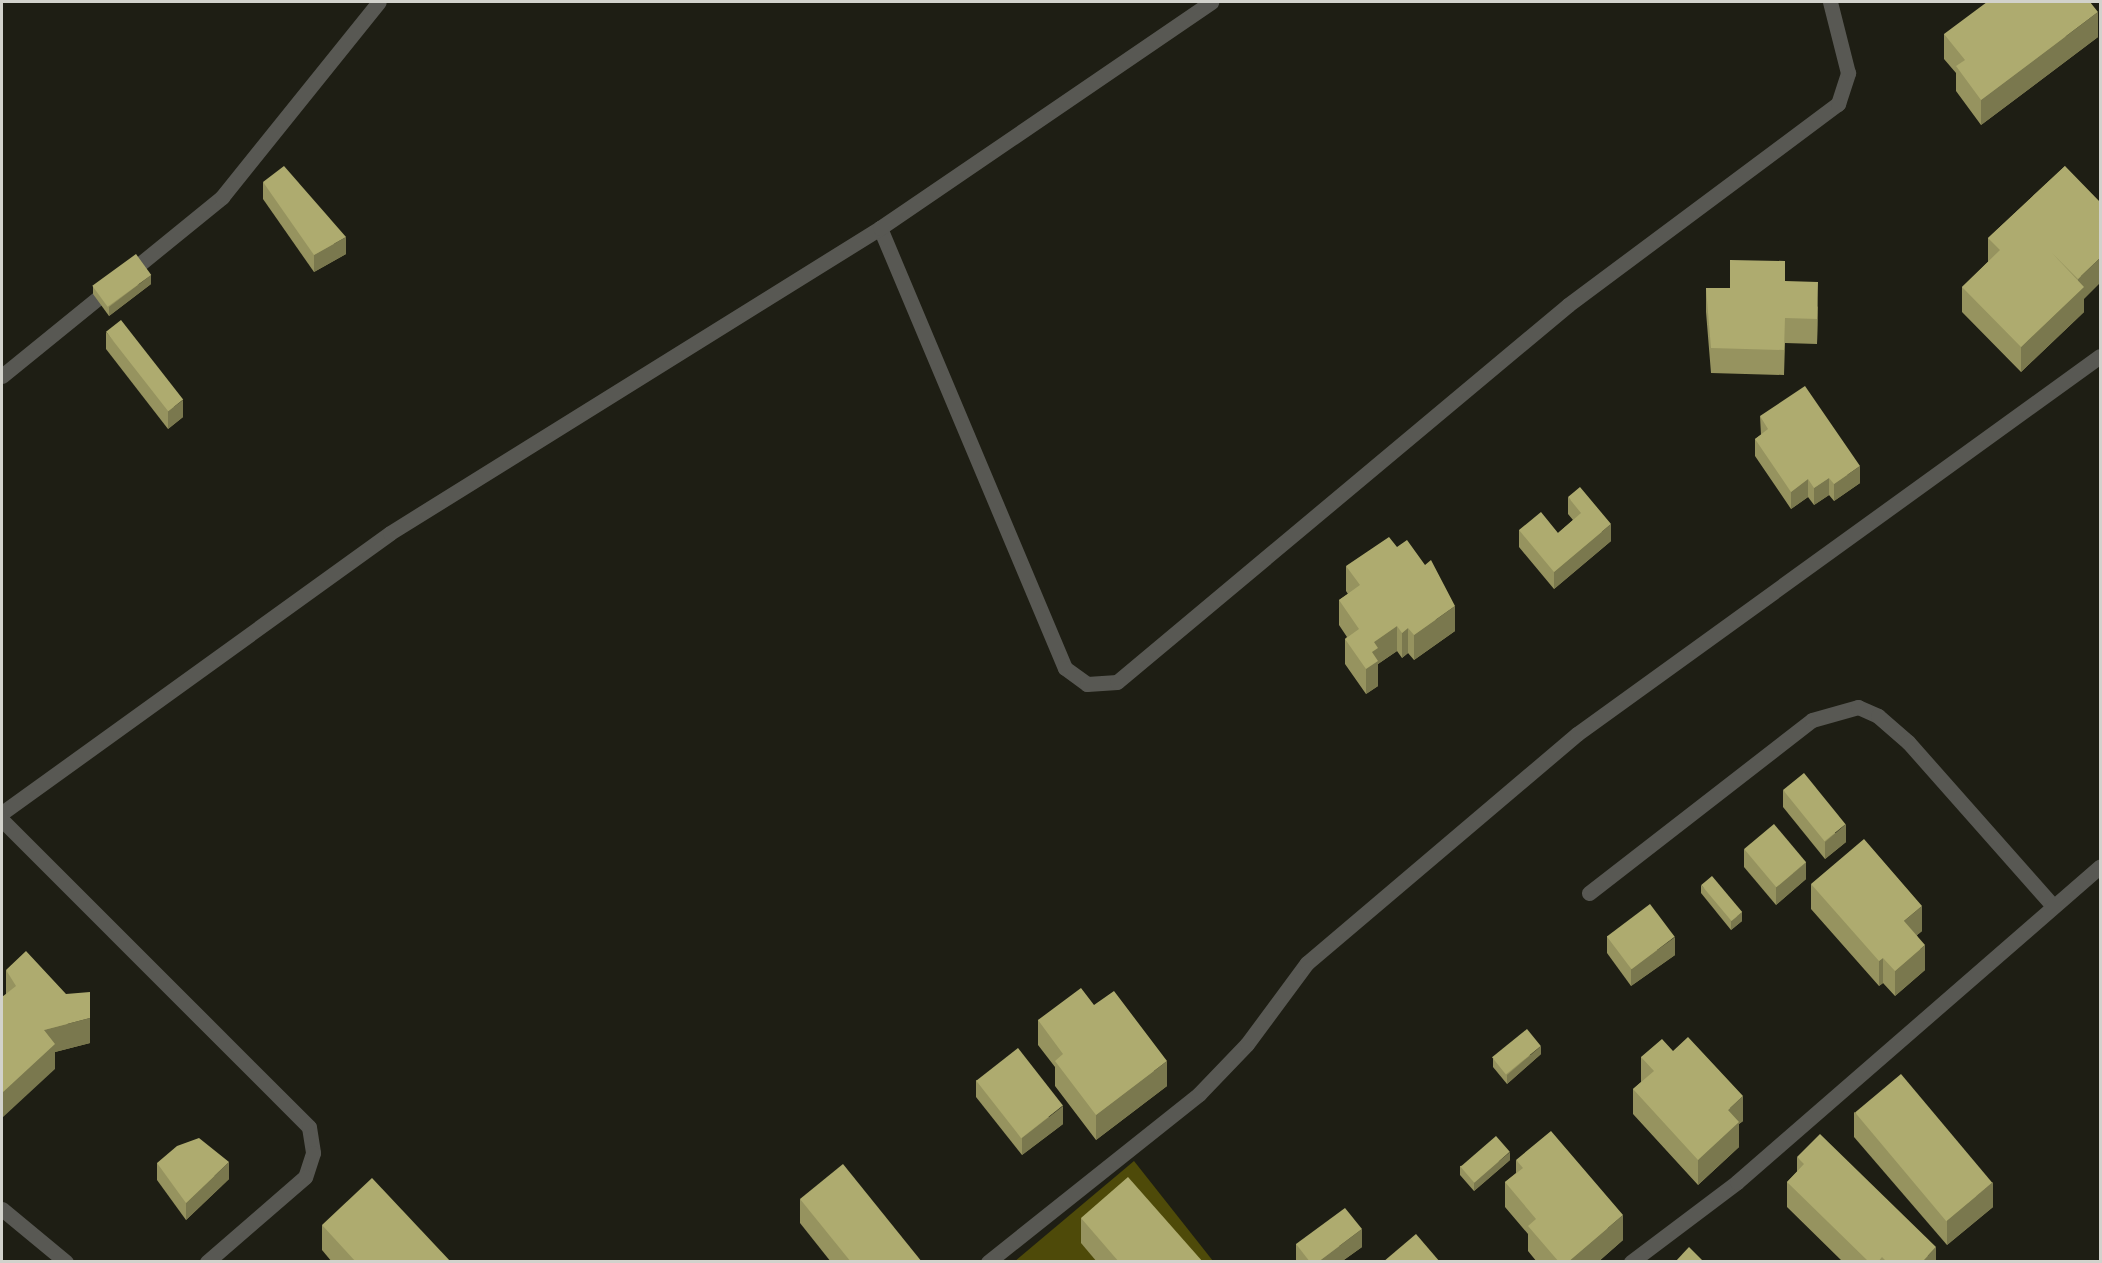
<!DOCTYPE html>
<html>
<head>
<meta charset="utf-8">
<style>
  body { margin:0 }
  #map { position:relative; width:2102px; height:1263px; overflow:hidden; background:#1e1e14; font-family:Roboto,sans-serif }
  div>[style] { position:absolute }
  [style*='--x'] { left:calc(var(--x)*1px); top:calc(var(--y)*1px); width:calc(var(--w)*1px); rotate:calc(var(--a)*1deg) }
  .forest>* { inset:0; background:#4e4a09 }
  .minor>* { height:15px; margin:-7.5px; padding:0 7.5px; transform-origin:7.5px; border-radius:7.5px; background:#585853 }
  .wall>* { inset:0; background:#96935f }
  .shaded-wall>* { inset:0; background:#7a784e }
  .building>* { inset:0; background:#aeab6f; transform-origin:0 0 }
  span { translate:-50% -50%; white-space:nowrap; text-align:center; line-height:1.15; -webkit-text-stroke:6px #080805; paint-order:stroke }
  .frame { position:absolute; inset:0; border:3px solid #d2d2cc; pointer-events:none }
</style>
</head>
<body>
<div id="map">
  <div class="forest">
    <i style="clip-path:polygon(1134px 1161px,1213px 1261px,1014px 1262px)"></i>
  </div>
  <div class="minor">
    <i style="--x:880;--y:228;--w:477;--a:67.2"></i>
    <i style="--x:1065;--y:668;--w:27;--a:36"></i>
    <i style="--x:1087;--y:684;--w:30;--a:-4"></i>
    <i style="--x:1117;--y:682;--w:588;--a:-39.89"></i>
    <i style="--x:1568;--y:305;--w:337;--a:-36.7"></i>
    <i style="--x:1838;--y:104;--w:33;--a:-72"></i>
    <i style="--x:1848;--y:73;--w:73;--a:-104.2"></i>
    <i style="--x:2;--y:376;--w:284;--a:-39.1"></i>
    <i style="--x:222;--y:197;--w:250;--a:-51.2"></i>
    <i style="--x:2;--y:813;--w:478;--a:-35.8"></i>
    <i style="--x:390;--y:533;--w:577;--a:-31.9"></i>
    <i style="--x:880;--y:228;--w:401;--a:-34.3"></i>
    <i style="--x:2;--y:820;--w:434;--a:45"></i>
    <i style="--x:309;--y:1127;--w:26;--a:81"></i>
    <i style="--x:313;--y:1153;--w:25;--a:108"></i>
    <i style="--x:305;--y:1177;--w:130;--a:139.1"></i>
    <i style="--x:1589;--y:893;--w:282;--a:-37.8"></i>
    <i style="--x:1812;--y:720;--w:48;--a:-15.8"></i>
    <i style="--x:1858;--y:707;--w:22;--a:24"></i>
    <i style="--x:1878;--y:716;--w:40;--a:41"></i>
    <i style="--x:1908;--y:742;--w:219;--a:48.5"></i>
    <i style="--x:2;--y:1209;--w:83;--a:39.6"></i>
    <i style="--x:988;--y:1262;--w:270;--a:-38.5"></i>
    <i style="--x:1199;--y:1094;--w:69;--a:-46.2"></i>
    <i style="--x:1247;--y:1044;--w:101;--a:-53.5"></i>
    <i style="--x:1307;--y:963;--w:354;--a:-40.3"></i>
    <i style="--x:1577;--y:734;--w:645;--a:-35.86"></i>
    <i style="--x:1631;--y:1262;--w:133;--a:-37"></i>
    <i style="--x:1737;--y:1182;--w:481;--a:-41"></i>
  </div>
  <div class="wall">
    <i style="clip-path:polygon(1944px 34px,2098px 37px,1981px 125px,1956px 91px,1956px 73px,1944px 59px)"></i>
    <i style="clip-path:polygon(2065px 166px,2084px 299px,2084px 312px,2021px 372px,1962px 312px,1962px 287px,1988px 262px,1988px 238px)"></i>
    <i style="clip-path:polygon(263px 182px,346px 254px,314px 272px,263px 199px)"></i>
    <i style="clip-path:polygon(1785px 281px,1818px 307px,1817px 344px,1785px 343px,1784px 375px,1711px 373px,1706px 312px,1706px 288px,1730px 288px)"></i>
    <i style="clip-path:polygon(151px 284px,109px 316px,93px 294px,93px 286px)"></i>
    <i style="clip-path:polygon(106px 332px,183px 417px,168px 429px,106px 349px)"></i>
    <i style="clip-path:polygon(1760px 416px,1860px 483px,1834px 501px,1829px 495px,1814px 505px,1808px 497px,1791px 509px,1755px 456px,1755px 439px,1761px 435px)"></i>
    <i style="clip-path:polygon(1568px 497px,1611px 541px,1554px 589px,1519px 547px,1519px 530px,1558px 533px,1573px 520px,1568px 514px)"></i>
    <i style="clip-path:polygon(1346px 566px,1455px 631px,1414px 660px,1408px 653px,1402px 658px,1397px 651px,1378px 664px,1378px 686px,1366px 694px,1345px 664px,1345px 639px,1347px 637px,1339px 625px,1339px 600px,1348px 594px,1346px 591px)"></i>
    <i style="clip-path:polygon(1783px 790px,1846px 842px,1825px 859px,1783px 807px)"></i>
    <i style="clip-path:polygon(1744px 849px,1806px 879px,1776px 905px,1744px 867px)"></i>
    <i style="clip-path:polygon(1811px 884px,1922px 931px,1917px 935px,1925px 970px,1895px 996px,1883px 983px,1879px 986px,1811px 909px)"></i>
    <i style="clip-path:polygon(1701px 885px,1742px 921px,1731px 930px,1701px 893px)"></i>
    <i style="clip-path:polygon(1607px 936px,1675px 955px,1631px 986px,1607px 953px)"></i>
    <i style="clip-path:polygon(6px 970px,90px 1043px,55px 1052px,55px 1069px,6px 994px)"></i>
    <i style="clip-path:polygon(1094px 1005px,1167px 1086px,1096px 1140px,1055px 1086px,1055px 1067px,1038px 1045px,1038px 1020px)"></i>
    <i style="clip-path:polygon(1673px 1051px,1743px 1121px,1739px 1124px,1739px 1147px,1698px 1185px,1633px 1114px,1633px 1089px,1641px 1082px,1641px 1057px)"></i>
    <i style="clip-path:polygon(1541px 1054px,1507px 1084px,1493px 1067px,1493px 1059px)"></i>
    <i style="clip-path:polygon(976px 1080px,1063px 1124px,1022px 1155px,976px 1097px)"></i>
    <i style="clip-path:polygon(1854px 1112px,1993px 1207px,1947px 1245px,1854px 1137px)"></i>
    <i style="clip-path:polygon(1797px 1157px,1936px 1262px,1843px 1262px,1787px 1207px,1787px 1182px,1797px 1172px)"></i>
    <i style="clip-path:polygon(1510px 1160px,1474px 1191px,1460px 1175px,1460px 1166px)"></i>
    <i style="clip-path:polygon(1516px 1160px,1623px 1240px,1598px 1262px,1537px 1262px,1528px 1251px,1528px 1234px,1505px 1207px,1505px 1182px,1516px 1173px)"></i>
    <i style="clip-path:polygon(157px 1163px,229px 1179px,186px 1220px,157px 1180px)"></i>
    <i style="clip-path:polygon(800px 1199px,922px 1262px,831px 1262px,800px 1223px)"></i>
    <i style="clip-path:polygon(1081px 1218px,1203px 1262px,1097px 1262px,1081px 1243px)"></i>
    <i style="clip-path:polygon(322px 1225px,451px 1262px,332px 1262px,322px 1250px)"></i>
    <i style="clip-path:polygon(1296px 1244px,1362px 1247px,1341px 1262px,1296px 1262px)"></i>
  </div>
  <div class="shaded-wall">
    <i style="clip-path:polygon(2098px 12px,2098px 37px,1981px 125px,1981px 100px)"></i>
    <i style="clip-path:polygon(346px 237px,346px 254px,314px 272px,314px 255px)"></i>
    <i style="clip-path:polygon(2100px 258px,2100px 283px,2084px 299px,2084px 312px,2021px 372px,2021px 347px,2078px 292px,2078px 279px)"></i>
    <i style="clip-path:polygon(151px 275px,151px 284px,109px 316px,109px 307px)"></i>
    <i style="clip-path:polygon(1818px 282px,1818px 307px,1817px 344px,1817px 319px)"></i>
    <i style="clip-path:polygon(183px 400px,183px 417px,168px 429px,168px 411px)"></i>
    <i style="clip-path:polygon(1860px 466px,1860px 483px,1834px 501px,1834px 484px)"></i>
    <i style="clip-path:polygon(1829px 478px,1829px 495px,1814px 505px,1814px 488px)"></i>
    <i style="clip-path:polygon(1808px 479px,1808px 497px,1791px 509px,1791px 492px)"></i>
    <i style="clip-path:polygon(1611px 524px,1611px 541px,1554px 589px,1554px 572px)"></i>
    <i style="clip-path:polygon(1455px 606px,1455px 631px,1414px 660px,1414px 635px)"></i>
    <i style="clip-path:polygon(1397px 626px,1397px 651px,1378px 664px,1378px 686px,1366px 694px,1366px 669px,1374px 642px)"></i>
    <i style="clip-path:polygon(1408px 628px,1408px 653px,1402px 658px,1402px 633px)"></i>
    <i style="clip-path:polygon(1846px 824px,1846px 842px,1825px 859px,1825px 842px)"></i>
    <i style="clip-path:polygon(1806px 862px,1806px 879px,1776px 905px,1776px 887px)"></i>
    <i style="clip-path:polygon(1922px 906px,1922px 931px,1904px 946px,1904px 921px)"></i>
    <i style="clip-path:polygon(1742px 912px,1742px 921px,1731px 930px,1731px 921px)"></i>
    <i style="clip-path:polygon(1675px 937px,1675px 955px,1631px 986px,1631px 969px)"></i>
    <i style="clip-path:polygon(1925px 945px,1925px 970px,1895px 996px,1895px 971px)"></i>
    <i style="clip-path:polygon(1883px 958px,1883px 983px,1879px 986px,1879px 961px)"></i>
    <i style="clip-path:polygon(90px 1018px,90px 1043px,55px 1052px,55px 1069px,2px 1118px,2px 1093px,44px 1030px)"></i>
    <i style="clip-path:polygon(1541px 1046px,1541px 1054px,1507px 1084px,1507px 1075px)"></i>
    <i style="clip-path:polygon(1167px 1061px,1167px 1086px,1096px 1140px,1096px 1115px)"></i>
    <i style="clip-path:polygon(1743px 1096px,1743px 1121px,1739px 1124px,1739px 1147px,1698px 1185px,1698px 1160px,1728px 1110px)"></i>
    <i style="clip-path:polygon(1063px 1106px,1063px 1124px,1022px 1155px,1022px 1138px)"></i>
    <i style="clip-path:polygon(1510px 1152px,1510px 1160px,1474px 1191px,1474px 1182px)"></i>
    <i style="clip-path:polygon(229px 1162px,229px 1179px,186px 1220px,186px 1203px)"></i>
    <i style="clip-path:polygon(1993px 1182px,1993px 1207px,1947px 1245px,1947px 1220px)"></i>
    <i style="clip-path:polygon(1623px 1215px,1623px 1240px,1598px 1262px,1568px 1262px)"></i>
    <i style="clip-path:polygon(1362px 1229px,1362px 1247px,1341px 1262px,1318px 1262px)"></i>
    <i style="clip-path:polygon(1936px 1247px,1936px 1262px,1922px 1262px)"></i>
  </div>
  <div class="building">
    <i style="clip-path:polygon(1987px 2px,2090px 2px,2098px 12px,1981px 100px,1956px 66px,1965px 60px,1944px 34px)"></i>
    <i style="clip-path:polygon(284px 166px,346px 237px,314px 255px,263px 182px)"></i>
    <i style="clip-path:polygon(2065px 166px,2100px 202px,2100px 258px,2078px 279px,2052px 253px,2084px 287px,2021px 347px,1962px 287px,2000px 250px,1988px 238px)"></i>
    <i style="left:136px;top:254px;width:26px;height:54px;rotate:54deg"></i>
    <i style="clip-path:polygon(1730px 260px,1785px 261px,1785px 281px,1818px 282px,1817px 319px,1785px 318px,1784px 350px,1711px 348px,1706px 288px,1730px 288px)"></i>
    <i style="left:121px;top:320px;width:101px;height:19px;rotate:52deg"></i>
    <i style="clip-path:polygon(1805px 386px,1860px 466px,1834px 484px,1829px 478px,1814px 488px,1808px 479px,1791px 492px,1755px 439px,1768px 429px,1760px 416px)"></i>
    <i style="clip-path:polygon(1580px 487px,1611px 524px,1554px 572px,1519px 530px,1541px 512px,1558px 533px,1581px 513px,1568px 497px)"></i>
    <i style="clip-path:polygon(1389px 537px,1397px 547px,1407px 540px,1425px 565px,1431px 560px,1455px 606px,1414px 635px,1408px 628px,1402px 633px,1397px 626px,1374px 642px,1378px 648px,1372px 652px,1378px 661px,1366px 669px,1345px 639px,1359px 629px,1339px 600px,1360px 585px,1346px 566px)"></i>
    <i style="left:1804px;top:773px;width:66px;height:27px;rotate:51deg"></i>
    <i style="left:1774px;top:824px;width:50px;height:39px;rotate:50deg"></i>
    <i style="clip-path:polygon(1864px 839px,1922px 906px,1904px 921px,1925px 945px,1895px 971px,1883px 958px,1879px 961px,1811px 884px)"></i>
    <i style="left:1712px;top:876px;width:47px;height:14px;rotate:50deg"></i>
    <i style="left:1650px;top:904px;width:41px;height:54px;rotate:53deg"></i>
    <i style="clip-path:polygon(26px 951px,66px 994px,90px 992px,90px 1018px,44px 1030px,55px 1044px,2px 1093px,2px 997px,16px 986px,6px 970px)"></i>
    <i style="clip-path:polygon(1081px 988px,1094px 1005px,1114px 991px,1167px 1061px,1096px 1115px,1055px 1061px,1063px 1054px,1038px 1020px)"></i>
    <i style="left:1527px;top:1029px;width:22px;height:45px;rotate:51deg"></i>
    <i style="clip-path:polygon(1688px 1037px,1743px 1096px,1728px 1110px,1739px 1122px,1698px 1160px,1633px 1089px,1654px 1071px,1641px 1057px,1662px 1039px,1673px 1051px)"></i>
    <i style="left:1018px;top:1048px;width:73px;height:53px;rotate:52deg"></i>
    <i style="left:1901px;top:1074px;width:142px;height:60px;rotate:50deg"></i>
    <i style="clip-path:polygon(1551px 1131px,1623px 1215px,1568px 1262px,1559px 1262px,1528px 1226px,1536px 1219px,1505px 1182px,1523px 1168px,1516px 1160px)"></i>
    <i style="clip-path:polygon(1820px 1134px,1936px 1247px,1922px 1262px,1887px 1262px,1882px 1257px,1878px 1262px,1869px 1262px,1787px 1182px,1804px 1164px,1797px 1157px)"></i>
    <i style="left:1496px;top:1136px;width:21px;height:47px;rotate:49deg"></i>
    <i style="clip-path:polygon(199px 1138px,229px 1162px,186px 1203px,157px 1163px,177px 1146px)"></i>
    <i style="clip-path:polygon(843px 1164px,922px 1262px,851px 1262px,800px 1199px)"></i>
    <i style="clip-path:polygon(1128px 1177px,1203px 1262px,1119px 1262px,1081px 1218px)"></i>
    <i style="clip-path:polygon(372px 1178px,451px 1262px,356px 1262px,322px 1225px)"></i>
    <i style="clip-path:polygon(1345px 1208px,1362px 1229px,1318px 1262px,1310px 1262px,1296px 1244px)"></i>
    <i style="clip-path:polygon(1416px 1234px,1440px 1262px,1383px 1262px)"></i>
    <i style="clip-path:polygon(1689px 1247px,1704px 1262px,1675px 1262px)"></i>
  </div>
  <div class="frame"></div>
</div>
</body>
</html>
